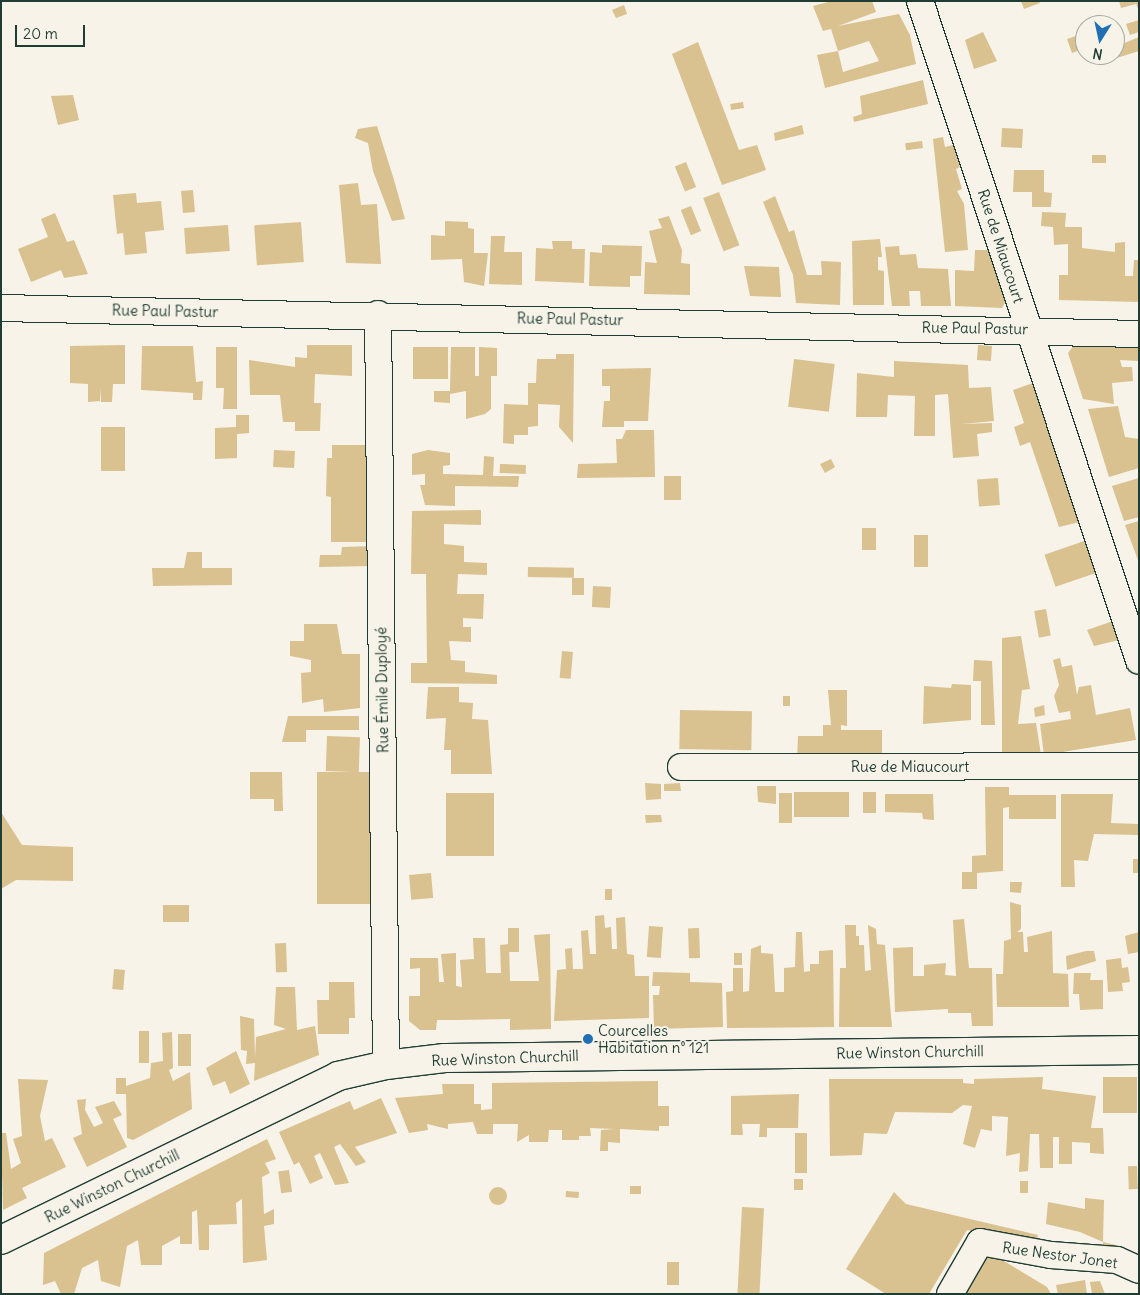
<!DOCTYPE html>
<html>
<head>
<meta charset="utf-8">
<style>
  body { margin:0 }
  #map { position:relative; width:1140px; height:1295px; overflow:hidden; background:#f7f3e8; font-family:Delius,sans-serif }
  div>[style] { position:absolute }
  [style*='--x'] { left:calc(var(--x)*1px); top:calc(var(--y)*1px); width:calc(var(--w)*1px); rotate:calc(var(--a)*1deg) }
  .building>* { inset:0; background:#d9c190; transform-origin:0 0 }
  .round { border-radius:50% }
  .roads { filter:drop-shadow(1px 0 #1f3d34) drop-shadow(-1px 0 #1f3d34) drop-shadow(0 1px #1f3d34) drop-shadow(0 -1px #1f3d34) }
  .minor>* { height:26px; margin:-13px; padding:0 13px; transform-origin:13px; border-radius:13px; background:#f7f3e8 }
  .major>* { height:28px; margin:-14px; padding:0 14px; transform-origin:14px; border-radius:14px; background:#f7f3e8 }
  .dots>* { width:14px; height:14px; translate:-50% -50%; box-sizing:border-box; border:2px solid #f7f3e8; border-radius:50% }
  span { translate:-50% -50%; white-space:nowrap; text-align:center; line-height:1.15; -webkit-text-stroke:4px #f7f3e8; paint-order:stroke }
  .street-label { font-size:15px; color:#1f3d34 }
  .poi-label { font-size:15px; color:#1f3d34 }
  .left { translate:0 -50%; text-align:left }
  .frame { position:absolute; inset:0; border:2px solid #1f3d34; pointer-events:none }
  .north { position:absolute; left:1075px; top:15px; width:50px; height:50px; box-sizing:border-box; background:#f7f3e8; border:1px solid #a1aaa0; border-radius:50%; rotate:190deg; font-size:14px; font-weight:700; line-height:20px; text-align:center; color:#1f3d34 }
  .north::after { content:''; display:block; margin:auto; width:18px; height:22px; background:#1f6fb2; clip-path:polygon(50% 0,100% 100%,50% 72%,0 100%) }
  .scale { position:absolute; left:15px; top:25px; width:70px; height:22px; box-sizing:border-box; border:2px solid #1f3d34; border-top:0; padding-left:6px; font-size:15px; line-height:18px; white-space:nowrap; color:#1f3d34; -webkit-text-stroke:4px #f7f3e8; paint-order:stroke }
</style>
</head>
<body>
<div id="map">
  <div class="building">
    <i style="clip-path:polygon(832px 1px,872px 1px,876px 12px,838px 26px,899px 14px,910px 35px,916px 64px,825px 88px,817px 55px,838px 51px,843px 72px,879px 61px,869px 41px,838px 51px,831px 29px,823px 31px,813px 6px)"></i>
    <i style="clip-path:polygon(1021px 1px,1039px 1px,1040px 3px,1024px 9px)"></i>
    <i style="clip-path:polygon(1119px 1px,1139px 1px,1139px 11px,1136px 4px,1121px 8px)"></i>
    <i style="clip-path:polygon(624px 5px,627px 14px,616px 18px,612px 10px)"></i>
    <i style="clip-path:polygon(1139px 20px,1139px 32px,1130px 35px,1126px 24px)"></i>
    <i style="clip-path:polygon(983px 32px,997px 61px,974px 69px,965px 40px)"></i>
    <i style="clip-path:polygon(1082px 34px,1085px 48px,1072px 53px,1067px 39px)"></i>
    <i style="clip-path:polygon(1139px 37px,1139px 51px,1107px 61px,1104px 55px,1115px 55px,1115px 47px)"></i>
    <i style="clip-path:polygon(698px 42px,739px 150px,757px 145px,766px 170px,722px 185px,672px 54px)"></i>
    <i style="clip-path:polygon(923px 80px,928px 104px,854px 122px,853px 117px,862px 114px,860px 96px)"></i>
    <i style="clip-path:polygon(73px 95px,79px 120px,58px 125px,51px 96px)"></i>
    <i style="left:743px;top:102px;width:6px;height:13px;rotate:81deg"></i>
    <i style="clip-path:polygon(802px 125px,804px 134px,775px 141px,774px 133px)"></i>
    <i style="clip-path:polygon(377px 126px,394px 180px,405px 219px,392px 221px,373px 171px,368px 143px,355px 138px,358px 129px)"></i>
    <i style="left:1002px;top:128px;width:21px;height:19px;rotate:3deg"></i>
    <i style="clip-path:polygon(943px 137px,945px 147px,953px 145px,960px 167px,956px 169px,962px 189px,957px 191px,964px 204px,968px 250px,945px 252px,933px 139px)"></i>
    <i style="left:922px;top:141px;width:7px;height:17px;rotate:82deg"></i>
    <i style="left:1092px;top:155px;width:14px;height:8px"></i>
    <i style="left:686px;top:162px;width:27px;height:12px;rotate:68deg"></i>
    <i style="clip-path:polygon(1014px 170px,1044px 170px,1044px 192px,1052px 193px,1051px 207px,1032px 207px,1032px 192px,1013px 192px)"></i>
    <i style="clip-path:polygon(358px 183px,361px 205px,377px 204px,381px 264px,346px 263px,339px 185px)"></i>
    <i style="left:193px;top:190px;width:22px;height:12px;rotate:85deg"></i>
    <i style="left:719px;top:192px;width:57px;height:17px;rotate:69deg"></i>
    <i style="clip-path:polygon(136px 193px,137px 203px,161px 201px,164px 230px,145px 232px,147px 253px,125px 255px,123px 233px,117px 234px,113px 195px)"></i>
    <i style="clip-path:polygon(775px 196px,789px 232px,794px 230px,807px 275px,822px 275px,821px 261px,841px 262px,840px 305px,796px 303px,793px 275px,763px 202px)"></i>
    <i style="left:691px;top:206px;width:27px;height:11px;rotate:68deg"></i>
    <i style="clip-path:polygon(1042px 212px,1066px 213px,1065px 227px,1082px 227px,1082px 248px,1115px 252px,1115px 243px,1125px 242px,1125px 276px,1133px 276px,1134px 260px,1139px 260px,1139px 302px,1059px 300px,1059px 275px,1068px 275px,1068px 244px,1054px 245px,1053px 227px,1041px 226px)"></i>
    <i style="clip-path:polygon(55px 213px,67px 242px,74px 240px,88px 274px,64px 278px,61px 270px,31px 282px,18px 249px,48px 237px,41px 219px)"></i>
    <i style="clip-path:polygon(669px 216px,682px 250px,681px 263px,690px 264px,690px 295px,644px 294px,645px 262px,657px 263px,649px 231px,662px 228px,658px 219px)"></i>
    <i style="clip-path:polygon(445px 221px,468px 222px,468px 228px,474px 229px,474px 253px,488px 253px,484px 286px,464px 282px,462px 259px,431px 260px,431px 235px,445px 236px)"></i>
    <i style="left:301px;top:222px;width:40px;height:47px;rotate:86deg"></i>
    <i style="left:228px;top:225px;width:26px;height:44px;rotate:86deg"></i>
    <i style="clip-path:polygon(491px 236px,505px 236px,504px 252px,522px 252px,522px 285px,489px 284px)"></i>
    <i style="clip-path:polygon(880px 239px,882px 257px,878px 257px,878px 270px,884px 271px,884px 305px,853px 305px,852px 241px)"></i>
    <i style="clip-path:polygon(552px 241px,572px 241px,572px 249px,585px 249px,584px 283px,535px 281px,536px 248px,553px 249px)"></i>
    <i style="clip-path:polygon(602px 245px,642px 246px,641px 276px,630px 276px,630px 287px,589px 286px,590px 252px,602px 253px)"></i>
    <i style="clip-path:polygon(899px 246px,900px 255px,916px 254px,918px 268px,948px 269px,951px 306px,921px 306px,920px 291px,909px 291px,910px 306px,892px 306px,885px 247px)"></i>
    <i style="clip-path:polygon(975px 250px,993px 250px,1008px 297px,1002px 308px,955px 306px,955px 270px,974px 271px)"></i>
    <i style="clip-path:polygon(744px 266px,779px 267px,781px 297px,750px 296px)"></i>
    <i style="clip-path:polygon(125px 345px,125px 384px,113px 384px,112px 402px,101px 402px,100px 387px,100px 401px,88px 402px,88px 384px,70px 383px,70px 346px)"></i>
    <i style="clip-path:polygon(307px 345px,352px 345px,352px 376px,315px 374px,314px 403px,321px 403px,320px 431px,295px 431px,295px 422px,283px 422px,280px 395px,250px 395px,249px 360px,295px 367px,295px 357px,307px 358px)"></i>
    <i style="left:978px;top:345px;width:14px;height:15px;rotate:4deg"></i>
    <i style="clip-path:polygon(1074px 345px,1139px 347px,1139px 361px,1120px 360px,1122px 367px,1132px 367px,1133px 381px,1112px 383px,1114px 404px,1083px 399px,1068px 353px)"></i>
    <i style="clip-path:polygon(142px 346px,193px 346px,196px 382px,203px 381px,202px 400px,193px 400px,193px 393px,141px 390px)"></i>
    <i style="clip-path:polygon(216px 347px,237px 347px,237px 409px,223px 409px,224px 388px,216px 388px)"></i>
    <i style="left:448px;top:347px;width:32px;height:35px;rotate:90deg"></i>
    <i style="clip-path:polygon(451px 347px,475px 347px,475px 376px,479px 376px,479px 347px,497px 348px,497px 376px,491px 376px,491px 409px,485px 414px,466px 419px,466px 391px,450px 394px,450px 403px,434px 402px,434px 391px,450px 391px)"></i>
    <i style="clip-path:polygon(556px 354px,574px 354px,573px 443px,559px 427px,560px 405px,538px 404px,538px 426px,528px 427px,528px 435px,514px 435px,514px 444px,503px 443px,504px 404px,528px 405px,528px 383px,536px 383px,537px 359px,556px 359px)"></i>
    <i style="left:794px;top:359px;width:41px;height:48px;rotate:7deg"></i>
    <i style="clip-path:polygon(894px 361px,968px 365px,969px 388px,991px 387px,994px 421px,961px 424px,992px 423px,992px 432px,977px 434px,979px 456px,953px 458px,948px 394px,935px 395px,935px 436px,914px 436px,915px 396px,888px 395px,887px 417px,856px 417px,857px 373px,894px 377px)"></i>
    <i style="clip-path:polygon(651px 368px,648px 421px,624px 421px,624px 427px,602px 427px,604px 401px,610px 401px,610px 386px,602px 386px,602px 369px)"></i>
    <i style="clip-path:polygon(1033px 383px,1080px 522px,1059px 527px,1030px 442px,1020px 446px,1014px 427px,1024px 423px,1013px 390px)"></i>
    <i style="clip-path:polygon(1118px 406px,1125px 437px,1139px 439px,1139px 468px,1109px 477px,1088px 409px)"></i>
    <i style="clip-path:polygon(236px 415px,249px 415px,249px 433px,237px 434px,237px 458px,215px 459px,215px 428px,236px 427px)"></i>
    <i style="left:101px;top:427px;width:24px;height:44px"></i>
    <i style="clip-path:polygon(626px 430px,654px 430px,655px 477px,577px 478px,578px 464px,617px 463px,616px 439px,622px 439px)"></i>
    <i style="clip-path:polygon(332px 445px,373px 445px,373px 542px,331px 542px,331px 497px,326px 496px,327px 458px,332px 458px)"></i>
    <i style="left:274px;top:450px;width:21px;height:17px;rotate:3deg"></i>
    <i style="clip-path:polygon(428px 450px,450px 453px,450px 465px,443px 466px,443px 474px,483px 475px,484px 456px,494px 457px,493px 476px,519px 476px,518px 487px,455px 486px,455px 506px,425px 505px,420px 485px,425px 485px,425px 474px,412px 475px,412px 454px)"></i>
    <i style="clip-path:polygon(831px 459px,835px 467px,825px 473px,820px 464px)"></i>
    <i style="left:500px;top:464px;width:26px;height:9px;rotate:2deg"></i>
    <i style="left:664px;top:476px;width:17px;height:24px"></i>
    <i style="left:998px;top:478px;width:27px;height:21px;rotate:86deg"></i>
    <i style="clip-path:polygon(1139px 478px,1139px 517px,1124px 521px,1112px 486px)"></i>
    <i style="clip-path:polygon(481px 510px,481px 525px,444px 524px,444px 544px,464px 546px,464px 562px,487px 563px,487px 575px,458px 574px,457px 594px,484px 594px,483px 619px,463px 618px,463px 627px,471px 627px,471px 642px,449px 641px,451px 660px,465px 661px,465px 672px,497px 675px,497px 684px,411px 683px,411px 663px,427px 663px,426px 574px,411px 574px,412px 511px)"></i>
    <i style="clip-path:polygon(1139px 521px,1139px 563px,1125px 525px)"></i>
    <i style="left:862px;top:528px;width:14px;height:22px"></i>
    <i style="left:914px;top:535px;width:14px;height:32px"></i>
    <i style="left:1087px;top:540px;width:34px;height:45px;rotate:71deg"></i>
    <i style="clip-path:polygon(373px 546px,373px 566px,319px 567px,320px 555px,341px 555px,342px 547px)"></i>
    <i style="clip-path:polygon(187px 552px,202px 552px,202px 568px,232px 568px,232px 585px,153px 586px,152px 568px,184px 568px)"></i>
    <i style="left:528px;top:567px;width:46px;height:10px;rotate:1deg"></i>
    <i style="left:572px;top:578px;width:12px;height:17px"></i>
    <i style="left:593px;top:586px;width:18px;height:21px;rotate:3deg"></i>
    <i style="left:1046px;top:609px;width:27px;height:12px;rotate:80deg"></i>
    <i style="clip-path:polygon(1113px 621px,1119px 640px,1094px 646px,1087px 630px)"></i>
    <i style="clip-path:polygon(304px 624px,337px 624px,342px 654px,360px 654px,360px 708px,324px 712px,323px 699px,302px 703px,301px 673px,311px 672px,311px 660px,290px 656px,290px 641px,304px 641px)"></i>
    <i style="clip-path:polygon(1021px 636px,1030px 689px,1022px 690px,1018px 724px,1036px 723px,1041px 755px,1002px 757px,1002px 638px)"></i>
    <i style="left:562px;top:651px;width:11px;height:27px;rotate:5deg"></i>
    <i style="clip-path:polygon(1060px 658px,1062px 667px,1072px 665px,1077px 695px,1079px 687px,1091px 685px,1096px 715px,1130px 708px,1136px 740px,1044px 755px,1040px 724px,1071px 719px,1070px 711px,1059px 713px,1054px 696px,1059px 685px,1053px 660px)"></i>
    <i style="clip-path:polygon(974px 660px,992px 661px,995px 725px,981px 725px,981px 681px,973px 681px)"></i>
    <i style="clip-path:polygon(952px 684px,971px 685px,971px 720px,923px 724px,924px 686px,951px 688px)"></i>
    <i style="clip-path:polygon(428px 687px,459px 687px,459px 702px,473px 703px,472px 719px,488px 720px,492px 774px,451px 774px,451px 750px,444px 750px,446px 718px,426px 719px)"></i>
    <i style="clip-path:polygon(828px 690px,847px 690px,847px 726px,841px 725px,841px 730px,882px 730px,882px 763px,797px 762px,798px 736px,823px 736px,823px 725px,831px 725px)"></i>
    <i style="left:783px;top:696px;width:7px;height:10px"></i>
    <i style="clip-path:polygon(1044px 705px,1045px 715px,1035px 717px,1034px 708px)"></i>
    <i style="left:680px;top:710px;width:72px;height:39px;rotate:1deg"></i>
    <i style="clip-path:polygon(288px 716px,359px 716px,359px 730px,306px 730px,306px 742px,282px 742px)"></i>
    <i style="left:327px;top:736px;width:33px;height:35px;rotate:2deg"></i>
    <i style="clip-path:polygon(250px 772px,282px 772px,283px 811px,274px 811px,274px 799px,250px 799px)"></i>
    <i style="left:317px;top:772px;width:54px;height:132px"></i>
    <i style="clip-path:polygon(645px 783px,661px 784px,661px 799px,646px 800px)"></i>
    <i style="clip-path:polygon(680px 783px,681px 791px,664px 791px,664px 784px)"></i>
    <i style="clip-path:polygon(757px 786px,776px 786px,776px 804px,758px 802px)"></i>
    <i style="clip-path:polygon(985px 787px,1009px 787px,1009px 795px,1056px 795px,1056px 819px,1009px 819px,1009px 807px,1003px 808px,1003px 871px,977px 873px,977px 889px,962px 889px,962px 872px,972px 872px,972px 856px,986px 855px)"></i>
    <i style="left:849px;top:792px;width:25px;height:55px;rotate:90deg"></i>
    <i style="left:863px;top:792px;width:13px;height:21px"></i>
    <i style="left:494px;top:793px;width:63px;height:48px;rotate:90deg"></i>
    <i style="left:779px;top:793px;width:13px;height:30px"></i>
    <i style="clip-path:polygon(885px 794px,933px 794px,934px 820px,923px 819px,922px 813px,885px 812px)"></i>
    <i style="clip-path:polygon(1061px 794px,1113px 794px,1111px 823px,1139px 824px,1139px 835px,1094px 834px,1088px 861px,1074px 860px,1075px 887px,1061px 887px)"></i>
    <i style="clip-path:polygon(1px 812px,22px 845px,73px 847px,73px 881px,16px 880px,1px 889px)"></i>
    <i style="clip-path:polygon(645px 815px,661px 815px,662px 822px,646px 823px)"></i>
    <i style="left:1133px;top:859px;width:6px;height:14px"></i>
    <i style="left:431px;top:873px;width:25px;height:22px;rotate:85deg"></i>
    <i style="clip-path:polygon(1010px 882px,1022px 882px,1021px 893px,1010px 892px)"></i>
    <i style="left:605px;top:889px;width:7px;height:11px"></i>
    <i style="clip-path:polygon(1010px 902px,1021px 905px,1021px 929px,1017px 932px,1023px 932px,1024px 952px,1028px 952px,1027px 937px,1052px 931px,1053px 973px,1068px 974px,1069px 1007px,997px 1007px,996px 974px,1003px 974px,1004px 941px,1011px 939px)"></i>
    <i style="left:163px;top:905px;width:26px;height:17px"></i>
    <i style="clip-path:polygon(604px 915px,605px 928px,611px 927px,612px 949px,617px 949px,616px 918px,625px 917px,627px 954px,634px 955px,635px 976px,649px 976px,649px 1018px,554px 1021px,557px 970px,566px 969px,565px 949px,572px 948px,573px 969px,583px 969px,581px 931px,588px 930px,590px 954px,596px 954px,595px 916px)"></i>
    <i style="clip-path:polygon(964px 919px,969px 968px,992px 968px,993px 1026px,972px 1026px,971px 1013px,948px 1013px,948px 1009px,895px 1012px,893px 948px,913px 947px,913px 976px,924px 976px,924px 965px,946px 963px,945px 975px,956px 976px,953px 920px)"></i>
    <i style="clip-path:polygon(845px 925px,856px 925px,856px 936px,859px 936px,859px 945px,864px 945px,865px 971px,871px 970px,868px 925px,876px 929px,877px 944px,885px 945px,892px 1027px,839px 1027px,840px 968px,846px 968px)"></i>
    <i style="left:649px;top:926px;width:14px;height:31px;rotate:4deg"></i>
    <i style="left:508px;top:928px;width:11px;height:24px"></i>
    <i style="left:699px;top:928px;width:30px;height:11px;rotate:88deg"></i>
    <i style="clip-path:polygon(796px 932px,802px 932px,804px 972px,810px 971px,810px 964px,819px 964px,819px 951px,833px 950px,834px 1027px,727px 1028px,726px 992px,733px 991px,733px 968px,743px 968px,743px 992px,749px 991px,751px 949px,761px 945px,761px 953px,773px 954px,775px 992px,784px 992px,784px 968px,795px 967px)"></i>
    <i style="clip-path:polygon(1139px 932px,1139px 952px,1128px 954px,1125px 936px)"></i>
    <i style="clip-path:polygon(550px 934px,551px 1029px,510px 1030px,510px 1019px,457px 1020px,437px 1020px,436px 1030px,420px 1030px,409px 1021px,409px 996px,420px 996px,420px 968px,410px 969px,410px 958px,438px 958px,439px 982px,444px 982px,441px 954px,456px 953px,456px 986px,462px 987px,460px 960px,474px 959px,473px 938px,485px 938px,486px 973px,501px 973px,500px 945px,509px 944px,510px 981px,539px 981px,534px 935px)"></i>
    <i style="left:286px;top:943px;width:29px;height:11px;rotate:88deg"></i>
    <i style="clip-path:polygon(1086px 951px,1094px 951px,1096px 961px,1067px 970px,1066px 956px)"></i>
    <i style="left:734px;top:953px;width:8px;height:12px"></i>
    <i style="clip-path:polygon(1121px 958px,1122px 968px,1128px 967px,1130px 982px,1122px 983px,1123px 991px,1108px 992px,1106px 960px)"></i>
    <i style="left:114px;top:969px;width:11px;height:20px;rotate:5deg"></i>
    <i style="clip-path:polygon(653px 972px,690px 973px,690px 982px,722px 983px,723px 1027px,654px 1029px,653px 995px,659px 995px,660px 986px,652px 986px)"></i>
    <i style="clip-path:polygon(1074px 973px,1091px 973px,1090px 980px,1103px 980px,1103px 1009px,1080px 1010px,1079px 994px,1073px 994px)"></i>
    <i style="clip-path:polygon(329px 982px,354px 982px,355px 1018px,349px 1018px,349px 1034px,318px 1034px,317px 1000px,329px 1000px)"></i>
    <i style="clip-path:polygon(276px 987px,295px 987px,297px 1030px,315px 1026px,319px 1055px,254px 1081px,255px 1063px,246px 1064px,247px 1051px,241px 1050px,240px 1016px,254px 1019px,255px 1058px,256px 1037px,286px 1029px,274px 1025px)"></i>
    <i style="left:139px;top:1031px;width:10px;height:32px"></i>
    <i style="clip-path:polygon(172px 1032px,173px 1068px,169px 1070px,173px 1081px,190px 1072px,192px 1109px,133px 1140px,127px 1138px,126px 1094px,116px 1094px,116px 1078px,126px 1078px,126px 1086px,150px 1078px,151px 1063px,163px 1061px,162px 1033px)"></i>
    <i style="left:178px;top:1034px;width:13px;height:32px"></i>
    <i style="clip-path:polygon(236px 1051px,250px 1084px,230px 1094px,225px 1081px,213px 1086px,206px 1068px)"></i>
    <i style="clip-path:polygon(1043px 1077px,1042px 1089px,1096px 1096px,1091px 1128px,1103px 1128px,1104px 1154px,1090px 1153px,1090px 1143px,1072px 1142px,1072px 1164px,1059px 1164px,1059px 1137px,1053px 1137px,1053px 1168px,1040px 1168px,1039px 1134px,1030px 1134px,1028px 1171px,1019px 1172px,1020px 1153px,1006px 1156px,1008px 1117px,992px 1116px,992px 1131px,981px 1129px,975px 1148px,963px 1144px,972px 1106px,963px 1105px,952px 1113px,895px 1112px,887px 1134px,864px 1133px,862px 1155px,830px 1156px,829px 1079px,963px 1079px,963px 1083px,974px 1084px,974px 1079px)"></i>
    <i style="left:1103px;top:1077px;width:34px;height:36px"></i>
    <i style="clip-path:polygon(18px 1079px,48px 1080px,40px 1116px,45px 1141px,52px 1138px,66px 1167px,22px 1188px,27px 1198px,3px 1210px,1px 1133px,6px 1133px,11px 1169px,21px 1163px,13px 1139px,22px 1136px)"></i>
    <i style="clip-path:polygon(658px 1081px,658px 1106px,669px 1106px,669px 1126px,659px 1126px,659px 1131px,620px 1129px,620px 1143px,608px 1142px,608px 1151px,600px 1151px,601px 1130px,614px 1129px,590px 1128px,591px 1136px,579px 1136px,579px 1140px,562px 1140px,562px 1130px,549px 1130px,548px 1142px,529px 1142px,529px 1135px,517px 1142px,518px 1124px,493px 1124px,493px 1134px,477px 1134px,473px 1122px,448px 1124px,448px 1129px,427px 1124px,428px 1130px,409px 1133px,395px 1098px,443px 1094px,442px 1084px,474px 1084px,474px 1104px,481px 1104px,481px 1110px,492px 1109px,492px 1083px)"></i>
    <i style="clip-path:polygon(799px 1094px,798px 1128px,767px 1128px,767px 1137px,759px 1137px,760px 1124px,742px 1124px,743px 1135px,731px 1135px,731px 1096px)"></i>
    <i style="clip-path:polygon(381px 1098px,397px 1133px,355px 1147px,366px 1162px,356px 1166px,340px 1144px,334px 1147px,349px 1183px,343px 1184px,335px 1185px,320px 1153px,314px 1156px,323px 1178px,310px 1184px,299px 1162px,294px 1165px,279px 1132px,350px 1101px,354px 1110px)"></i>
    <i style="clip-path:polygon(86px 1099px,85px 1110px,94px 1127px,103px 1123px,95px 1107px,114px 1101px,122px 1115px,113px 1119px,127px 1147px,87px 1167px,73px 1138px,82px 1134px,77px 1100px)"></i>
    <i style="left:795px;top:1133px;width:12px;height:40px"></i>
    <i style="clip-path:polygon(267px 1139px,276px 1159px,265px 1163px,270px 1173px,262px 1177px,264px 1214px,274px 1209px,274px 1224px,264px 1226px,267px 1260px,243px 1263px,242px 1199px,236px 1203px,237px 1224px,209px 1225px,209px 1250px,199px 1250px,197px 1210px,192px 1212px,192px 1244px,180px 1244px,180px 1236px,162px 1246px,162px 1265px,141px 1265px,138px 1240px,127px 1246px,120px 1287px,101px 1281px,98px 1260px,82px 1268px,74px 1294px,61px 1294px,55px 1281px,43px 1285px,44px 1253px)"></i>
    <i style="left:1137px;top:1166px;width:23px;height:9px;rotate:88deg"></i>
    <i style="left:289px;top:1170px;width:22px;height:11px;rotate:82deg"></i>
    <i style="left:794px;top:1179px;width:9px;height:11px"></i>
    <i style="left:1020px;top:1181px;width:8px;height:12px"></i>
    <i style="left:630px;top:1186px;width:11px;height:8px"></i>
    <i class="round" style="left:489px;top:1187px;width:18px;height:18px"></i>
    <i style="left:566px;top:1191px;width:13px;height:6px;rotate:4deg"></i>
    <i style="clip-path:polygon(894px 1192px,906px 1204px,1038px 1235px,1036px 1246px,967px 1230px,929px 1294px,886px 1294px,846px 1269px)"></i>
    <i style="clip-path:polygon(1085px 1198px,1104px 1200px,1103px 1242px,1124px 1247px,1123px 1253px,1103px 1249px,1103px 1242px,1080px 1232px,1046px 1224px,1048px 1202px,1085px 1209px)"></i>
    <i style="left:742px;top:1207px;width:22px;height:87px;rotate:3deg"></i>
    <i style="clip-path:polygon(989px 1252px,1047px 1287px,1051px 1294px,963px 1294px)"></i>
    <i style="left:667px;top:1262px;width:12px;height:23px"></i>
    <i style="clip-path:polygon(1085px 1280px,1087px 1294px,1058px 1294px,1056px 1285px)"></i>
    <i style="clip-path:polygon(1100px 1281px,1105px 1294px,1092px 1294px,1090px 1282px)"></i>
  </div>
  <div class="roads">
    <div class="minor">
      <i style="--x:920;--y:1;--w:695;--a:71.64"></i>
      <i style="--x:1;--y:308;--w:1138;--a:1.31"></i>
      <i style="--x:378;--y:314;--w:751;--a:89.39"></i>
      <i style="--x:681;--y:767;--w:458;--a:-0.1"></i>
      <i style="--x:950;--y:1294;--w:60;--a:-60"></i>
      <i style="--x:980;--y:1242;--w:72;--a:10.4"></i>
      <i style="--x:1051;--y:1255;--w:66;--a:4.3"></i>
      <i style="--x:1117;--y:1260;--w:24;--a:24"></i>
    </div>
    <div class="major">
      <i style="--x:1;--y:1240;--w:375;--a:-25.9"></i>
      <i style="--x:338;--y:1076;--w:49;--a:-12.9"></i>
      <i style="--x:386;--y:1065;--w:59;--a:-6.8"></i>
      <i style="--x:445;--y:1058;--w:694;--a:-0.66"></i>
    </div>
  </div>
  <div class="dots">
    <i style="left:588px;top:1039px;background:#1f6fb2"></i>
  </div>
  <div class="street-label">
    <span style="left:1001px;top:246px;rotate:72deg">Rue de Miaucourt</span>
    <span style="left:165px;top:311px;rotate:1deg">Rue Paul Pastur</span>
    <span style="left:570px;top:319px;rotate:1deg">Rue Paul Pastur</span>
    <span style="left:975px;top:328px;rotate:1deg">Rue Paul Pastur</span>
    <span style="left:382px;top:690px;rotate:-91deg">Rue Émile Duployé</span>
    <span style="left:910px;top:767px">Rue de Miaucourt</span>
    <span style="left:910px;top:1052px;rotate:-1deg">Rue Winston Churchill</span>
    <span style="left:505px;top:1058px;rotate:-2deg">Rue Winston Churchill</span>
    <span style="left:112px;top:1186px;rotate:-26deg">Rue Winston Churchill</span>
    <span style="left:1060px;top:1255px;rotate:8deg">Rue Nestor Jonet</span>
  </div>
  <div class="poi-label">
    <span class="left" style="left:598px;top:1039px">Courcelles<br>Habitation n° 121</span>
  </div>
  <div class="frame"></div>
  <div class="north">N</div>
  <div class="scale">20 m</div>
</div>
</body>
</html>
